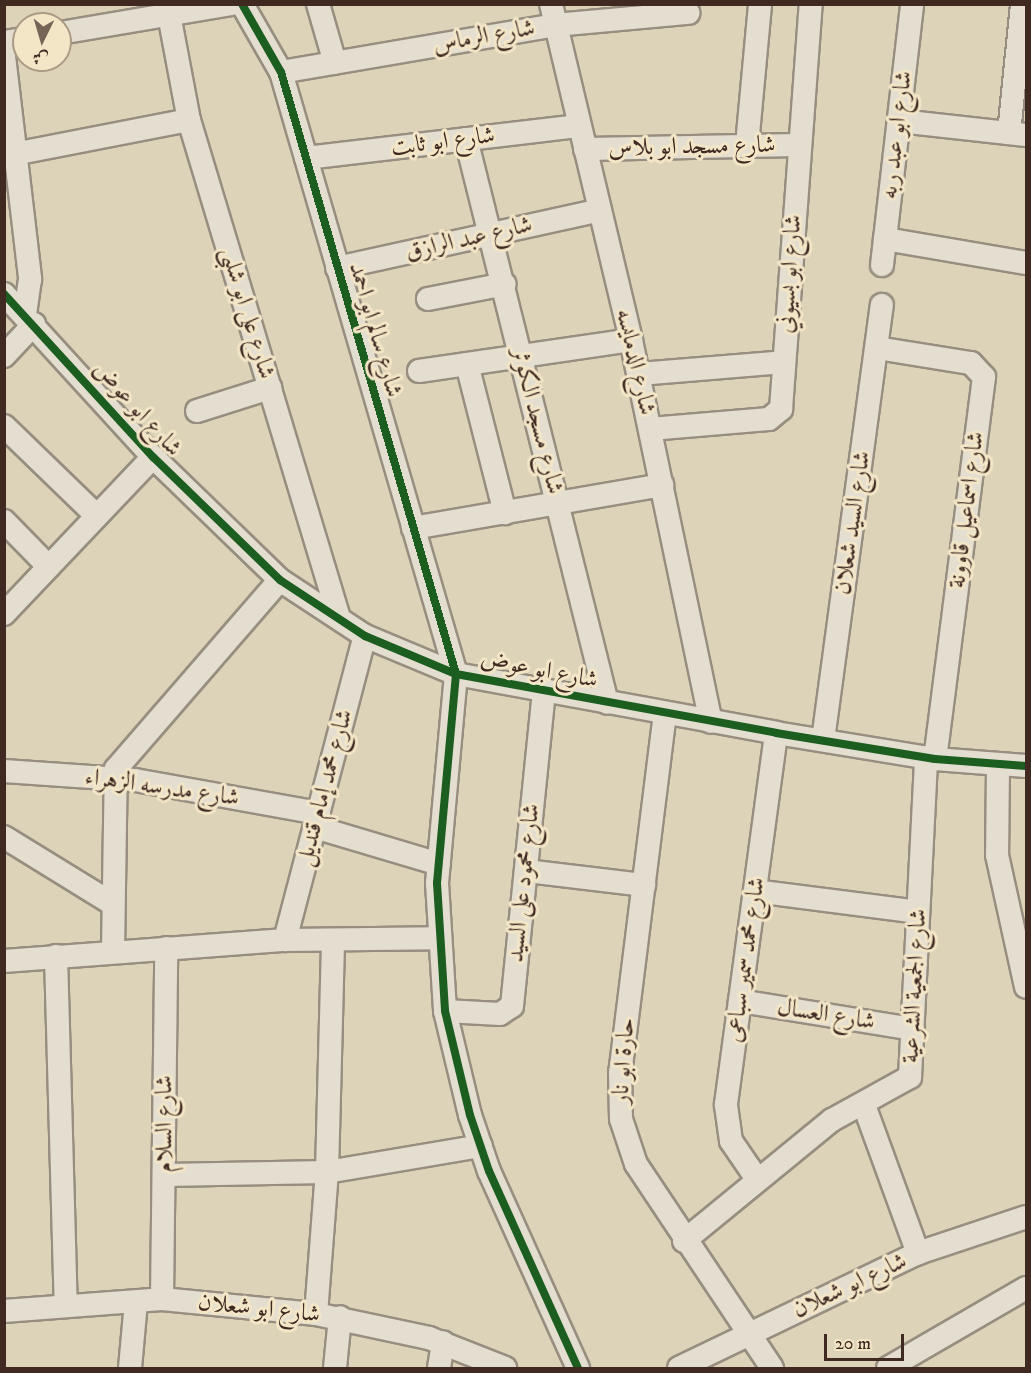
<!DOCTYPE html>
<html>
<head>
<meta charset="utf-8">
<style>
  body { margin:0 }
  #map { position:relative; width:1031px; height:1373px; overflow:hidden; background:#ddd3b8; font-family:"IM FELL DW Pica",Amiri,serif }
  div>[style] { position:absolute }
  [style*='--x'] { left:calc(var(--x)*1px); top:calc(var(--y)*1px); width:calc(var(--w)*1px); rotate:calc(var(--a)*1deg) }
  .roads { filter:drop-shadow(2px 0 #978e7f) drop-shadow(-2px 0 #978e7f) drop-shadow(0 2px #978e7f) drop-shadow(0 -2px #978e7f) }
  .minor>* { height:22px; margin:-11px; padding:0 11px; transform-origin:11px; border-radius:11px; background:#e4ded1 }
  .cycleway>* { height:8px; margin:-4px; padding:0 4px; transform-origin:4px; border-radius:4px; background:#1b5e20 }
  span { translate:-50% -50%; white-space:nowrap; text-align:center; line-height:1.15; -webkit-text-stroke:6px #f3e6c7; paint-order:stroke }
  .street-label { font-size:24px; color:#3f2921 }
  .frame { position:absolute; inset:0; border:6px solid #3f2921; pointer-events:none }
  .north { position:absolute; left:12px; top:12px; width:60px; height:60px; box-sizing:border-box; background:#f3e6c7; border:2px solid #ab9a85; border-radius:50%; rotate:185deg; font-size:16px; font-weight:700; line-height:24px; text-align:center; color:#3f2921 }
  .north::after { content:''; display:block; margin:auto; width:21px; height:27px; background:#766456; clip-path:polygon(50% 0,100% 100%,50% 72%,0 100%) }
  .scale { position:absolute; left:824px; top:1334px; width:80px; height:27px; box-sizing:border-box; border:3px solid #3f2921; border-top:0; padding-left:8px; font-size:18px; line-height:21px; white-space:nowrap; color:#3f2921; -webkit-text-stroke:4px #f3e6c7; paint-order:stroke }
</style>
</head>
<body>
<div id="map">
  <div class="roads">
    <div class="minor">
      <i style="--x:167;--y:4;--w:118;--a:79.3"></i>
      <i style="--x:189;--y:120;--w:520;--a:73.24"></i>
      <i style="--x:242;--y:4;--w:78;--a:60.2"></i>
      <i style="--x:281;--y:72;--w:627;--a:73.79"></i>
      <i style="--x:456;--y:674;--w:210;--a:95.2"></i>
      <i style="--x:437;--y:883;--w:128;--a:86.4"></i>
      <i style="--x:445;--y:1011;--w:107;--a:76.5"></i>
      <i style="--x:470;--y:1115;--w:59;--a:71.3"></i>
      <i style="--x:489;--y:1171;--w:216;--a:65.7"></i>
      <i style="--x:318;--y:4;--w:61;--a:73.9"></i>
      <i style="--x:551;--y:4;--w:345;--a:76.6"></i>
      <i style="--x:631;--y:340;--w:390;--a:78.2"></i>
      <i style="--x:60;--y:33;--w:173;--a:-9.6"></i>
      <i style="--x:4;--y:42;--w:20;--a:-9"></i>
      <i style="--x:4;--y:56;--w:225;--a:83.3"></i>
      <i style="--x:30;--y:279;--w:36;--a:98"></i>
      <i style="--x:281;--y:72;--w:278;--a:-9.7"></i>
      <i style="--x:555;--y:25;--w:134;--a:-5.2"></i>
      <i style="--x:899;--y:121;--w:128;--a:6.3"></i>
      <i style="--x:1009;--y:133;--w:130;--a:-84.2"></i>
      <i style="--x:466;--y:139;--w:581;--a:75.96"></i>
      <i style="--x:747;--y:145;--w:142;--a:-84.7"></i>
      <i style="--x:585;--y:149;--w:214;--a:-1.1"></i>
      <i style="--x:19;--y:153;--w:173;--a:-11"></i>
      <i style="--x:306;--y:158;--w:275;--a:-6.7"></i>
      <i style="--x:885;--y:239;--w:143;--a:9.7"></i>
      <i style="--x:882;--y:265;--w:263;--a:-83.4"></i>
      <i style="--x:337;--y:268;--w:269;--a:-12.4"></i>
      <i style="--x:4;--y:294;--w:221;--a:47.6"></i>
      <i style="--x:153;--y:457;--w:177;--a:44.1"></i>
      <i style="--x:280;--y:580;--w:102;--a:33.4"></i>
      <i style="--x:365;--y:636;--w:99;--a:22.7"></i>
      <i style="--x:456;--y:674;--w:325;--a:10.4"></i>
      <i style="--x:776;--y:733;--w:161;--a:9.3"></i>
      <i style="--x:935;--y:759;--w:91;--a:4.4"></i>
      <i style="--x:428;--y:299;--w:78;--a:-11"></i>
      <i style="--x:877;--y:348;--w:95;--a:9.1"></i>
      <i style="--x:971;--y:363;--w:19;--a:47"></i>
      <i style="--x:984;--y:377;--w:385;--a:97.3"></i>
      <i style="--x:4;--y:356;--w:44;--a:-46.8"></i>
      <i style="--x:467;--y:364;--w:154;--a:75.7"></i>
      <i style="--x:419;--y:371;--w:214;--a:-8.3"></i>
      <i style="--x:639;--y:374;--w:145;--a:-4.7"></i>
      <i style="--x:197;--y:411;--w:77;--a:-17.5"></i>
      <i style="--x:4;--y:426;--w:129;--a:44.1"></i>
      <i style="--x:650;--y:429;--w:119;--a:-4.8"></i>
      <i style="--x:769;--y:419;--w:16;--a:-40"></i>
      <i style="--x:781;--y:409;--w:406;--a:-85.8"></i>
      <i style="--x:4;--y:521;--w:64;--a:45.6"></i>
      <i style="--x:413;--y:528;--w:253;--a:-9.8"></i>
      <i style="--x:4;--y:614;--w:216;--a:-46.5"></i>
      <i style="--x:665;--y:713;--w:362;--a:97.1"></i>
      <i style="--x:620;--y:1072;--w:47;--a:88.8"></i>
      <i style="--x:621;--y:1119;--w:47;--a:71.6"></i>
      <i style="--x:636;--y:1164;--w:245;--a:56.3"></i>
      <i style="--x:823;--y:740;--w:439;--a:-82.3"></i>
      <i style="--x:998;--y:766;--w:89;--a:90.6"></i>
      <i style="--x:997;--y:855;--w:135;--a:77.6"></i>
      <i style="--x:4;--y:771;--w:131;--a:3.9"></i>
      <i style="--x:135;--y:780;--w:187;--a:10.2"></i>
      <i style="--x:315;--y:827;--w:129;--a:16.6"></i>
      <i style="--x:4;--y:837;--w:128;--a:31.6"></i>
      <i style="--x:526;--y:871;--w:119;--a:6.8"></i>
      <i style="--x:755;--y:891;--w:164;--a:7.3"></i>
      <i style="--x:285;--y:940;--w:314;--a:-75.3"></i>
      <i style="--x:113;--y:951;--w:182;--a:-89.1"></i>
      <i style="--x:116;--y:769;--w:250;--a:-49.1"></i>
      <i style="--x:56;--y:956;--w:349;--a:88.4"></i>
      <i style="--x:4;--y:961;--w:282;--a:-4.3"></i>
      <i style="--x:285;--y:940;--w:153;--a:-0.7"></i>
      <i style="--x:740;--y:1001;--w:175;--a:9.2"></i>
      <i style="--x:445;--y:1011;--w:55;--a:3.1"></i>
      <i style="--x:500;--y:1014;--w:14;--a:-34"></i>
      <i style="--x:512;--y:1006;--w:318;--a:-84.2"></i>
      <i style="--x:864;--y:1105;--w:158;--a:70"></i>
      <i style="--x:165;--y:1175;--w:162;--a:-1.1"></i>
      <i style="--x:327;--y:1172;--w:156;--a:-9.6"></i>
      <i style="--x:757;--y:1179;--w:46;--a:-124.4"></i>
      <i style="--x:731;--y:1141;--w:37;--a:-98"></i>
      <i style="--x:726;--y:1104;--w:374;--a:-82.3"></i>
      <i style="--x:684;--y:1241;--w:191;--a:-39.3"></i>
      <i style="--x:832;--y:1120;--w:89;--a:-28.9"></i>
      <i style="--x:910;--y:1077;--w:320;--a:-87.1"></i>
      <i style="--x:162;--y:1299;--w:351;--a:-89.3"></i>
      <i style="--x:4;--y:1311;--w:158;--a:-4.3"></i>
      <i style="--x:162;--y:1299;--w:155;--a:5.6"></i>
      <i style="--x:316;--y:1314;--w:116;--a:12"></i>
      <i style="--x:429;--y:1338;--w:82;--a:21.5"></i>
      <i style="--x:316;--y:1314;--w:142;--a:-85.6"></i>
      <i style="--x:327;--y:1172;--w:230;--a:-88.5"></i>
      <i style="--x:130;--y:1368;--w:66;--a:-84.8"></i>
      <i style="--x:335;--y:1368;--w:51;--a:-84.4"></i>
      <i style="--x:439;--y:1368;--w:26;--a:-81"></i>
      <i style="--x:679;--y:1368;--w:265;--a:-25.7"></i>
      <i style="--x:918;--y:1253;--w:114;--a:-18.4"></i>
      <i style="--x:888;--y:1368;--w:160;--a:-30.1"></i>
    </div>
  </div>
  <div class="cycleway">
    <i style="--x:242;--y:4;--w:78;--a:60.2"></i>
    <i style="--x:281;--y:72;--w:627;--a:73.79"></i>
    <i style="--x:456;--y:674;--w:210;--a:95.2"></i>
    <i style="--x:437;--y:883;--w:128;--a:86.4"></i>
    <i style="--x:445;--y:1011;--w:107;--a:76.5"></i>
    <i style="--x:470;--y:1115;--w:59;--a:71.3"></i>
    <i style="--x:489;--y:1171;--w:216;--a:65.7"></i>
    <i style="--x:4;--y:294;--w:221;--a:47.6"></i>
    <i style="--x:153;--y:457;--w:177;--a:44.1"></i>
    <i style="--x:280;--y:580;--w:102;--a:33.4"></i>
    <i style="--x:365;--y:636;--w:99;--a:22.7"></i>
    <i style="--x:456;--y:674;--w:325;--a:10.4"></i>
    <i style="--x:776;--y:733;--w:161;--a:9.3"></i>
    <i style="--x:935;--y:759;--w:91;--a:4.4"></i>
  </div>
  <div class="street-label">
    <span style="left:484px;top:37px;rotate:-10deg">شارع الرماس</span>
    <span style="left:897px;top:135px;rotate:-83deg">شارع ابو عبد ربه</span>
    <span style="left:443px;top:142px;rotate:-7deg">شارع ابو ثابت</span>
    <span style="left:692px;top:147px;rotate:-1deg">شارع مسجد ابو بلاس</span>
    <span style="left:469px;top:239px;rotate:-13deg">شارع عبد الرازق</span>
    <span style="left:790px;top:274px;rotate:-86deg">شارع ابو بسيوني</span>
    <span style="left:247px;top:313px;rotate:73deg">شارع على ابو شلبى</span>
    <span style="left:375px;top:330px;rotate:74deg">شارع سالم ابو احمد</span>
    <span style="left:635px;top:362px;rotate:77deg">شارع الدمايسه</span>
    <span style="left:137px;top:409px;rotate:48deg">شارع ابو عوض</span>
    <span style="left:537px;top:421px;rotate:76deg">شارع مسجد الكوثر</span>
    <span style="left:967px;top:510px;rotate:-83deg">شارع اسماعيل قاوونة</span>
    <span style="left:853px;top:523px;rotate:-82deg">شارع السيد شعلان</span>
    <span style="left:539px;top:670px;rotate:11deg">شارع ابو عوض</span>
    <span style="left:162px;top:788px;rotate:8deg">شارع مدرسه الزهراء</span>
    <span style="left:325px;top:788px;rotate:-75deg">شارع محمد إمام قنديل</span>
    <span style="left:524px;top:883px;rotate:-84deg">شارع محمود على السيد</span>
    <span style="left:746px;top:960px;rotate:-82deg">شارع محمد سمير سباعى</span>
    <span style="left:915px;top:986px;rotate:-87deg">شارع الجمعية الشرعية</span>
    <span style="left:826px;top:1015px;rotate:9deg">شارع العسال</span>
    <span style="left:624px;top:1061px;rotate:-86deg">حارة ابو نار</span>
    <span style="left:165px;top:1124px;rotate:-90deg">شارع السلام</span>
    <span style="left:850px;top:1286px;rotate:-25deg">شارع ابو شعلان</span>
    <span style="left:259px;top:1309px;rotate:6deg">شارع ابو شعلان</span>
  </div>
  <div class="frame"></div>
  <div class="north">ش</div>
  <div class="scale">20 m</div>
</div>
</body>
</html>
